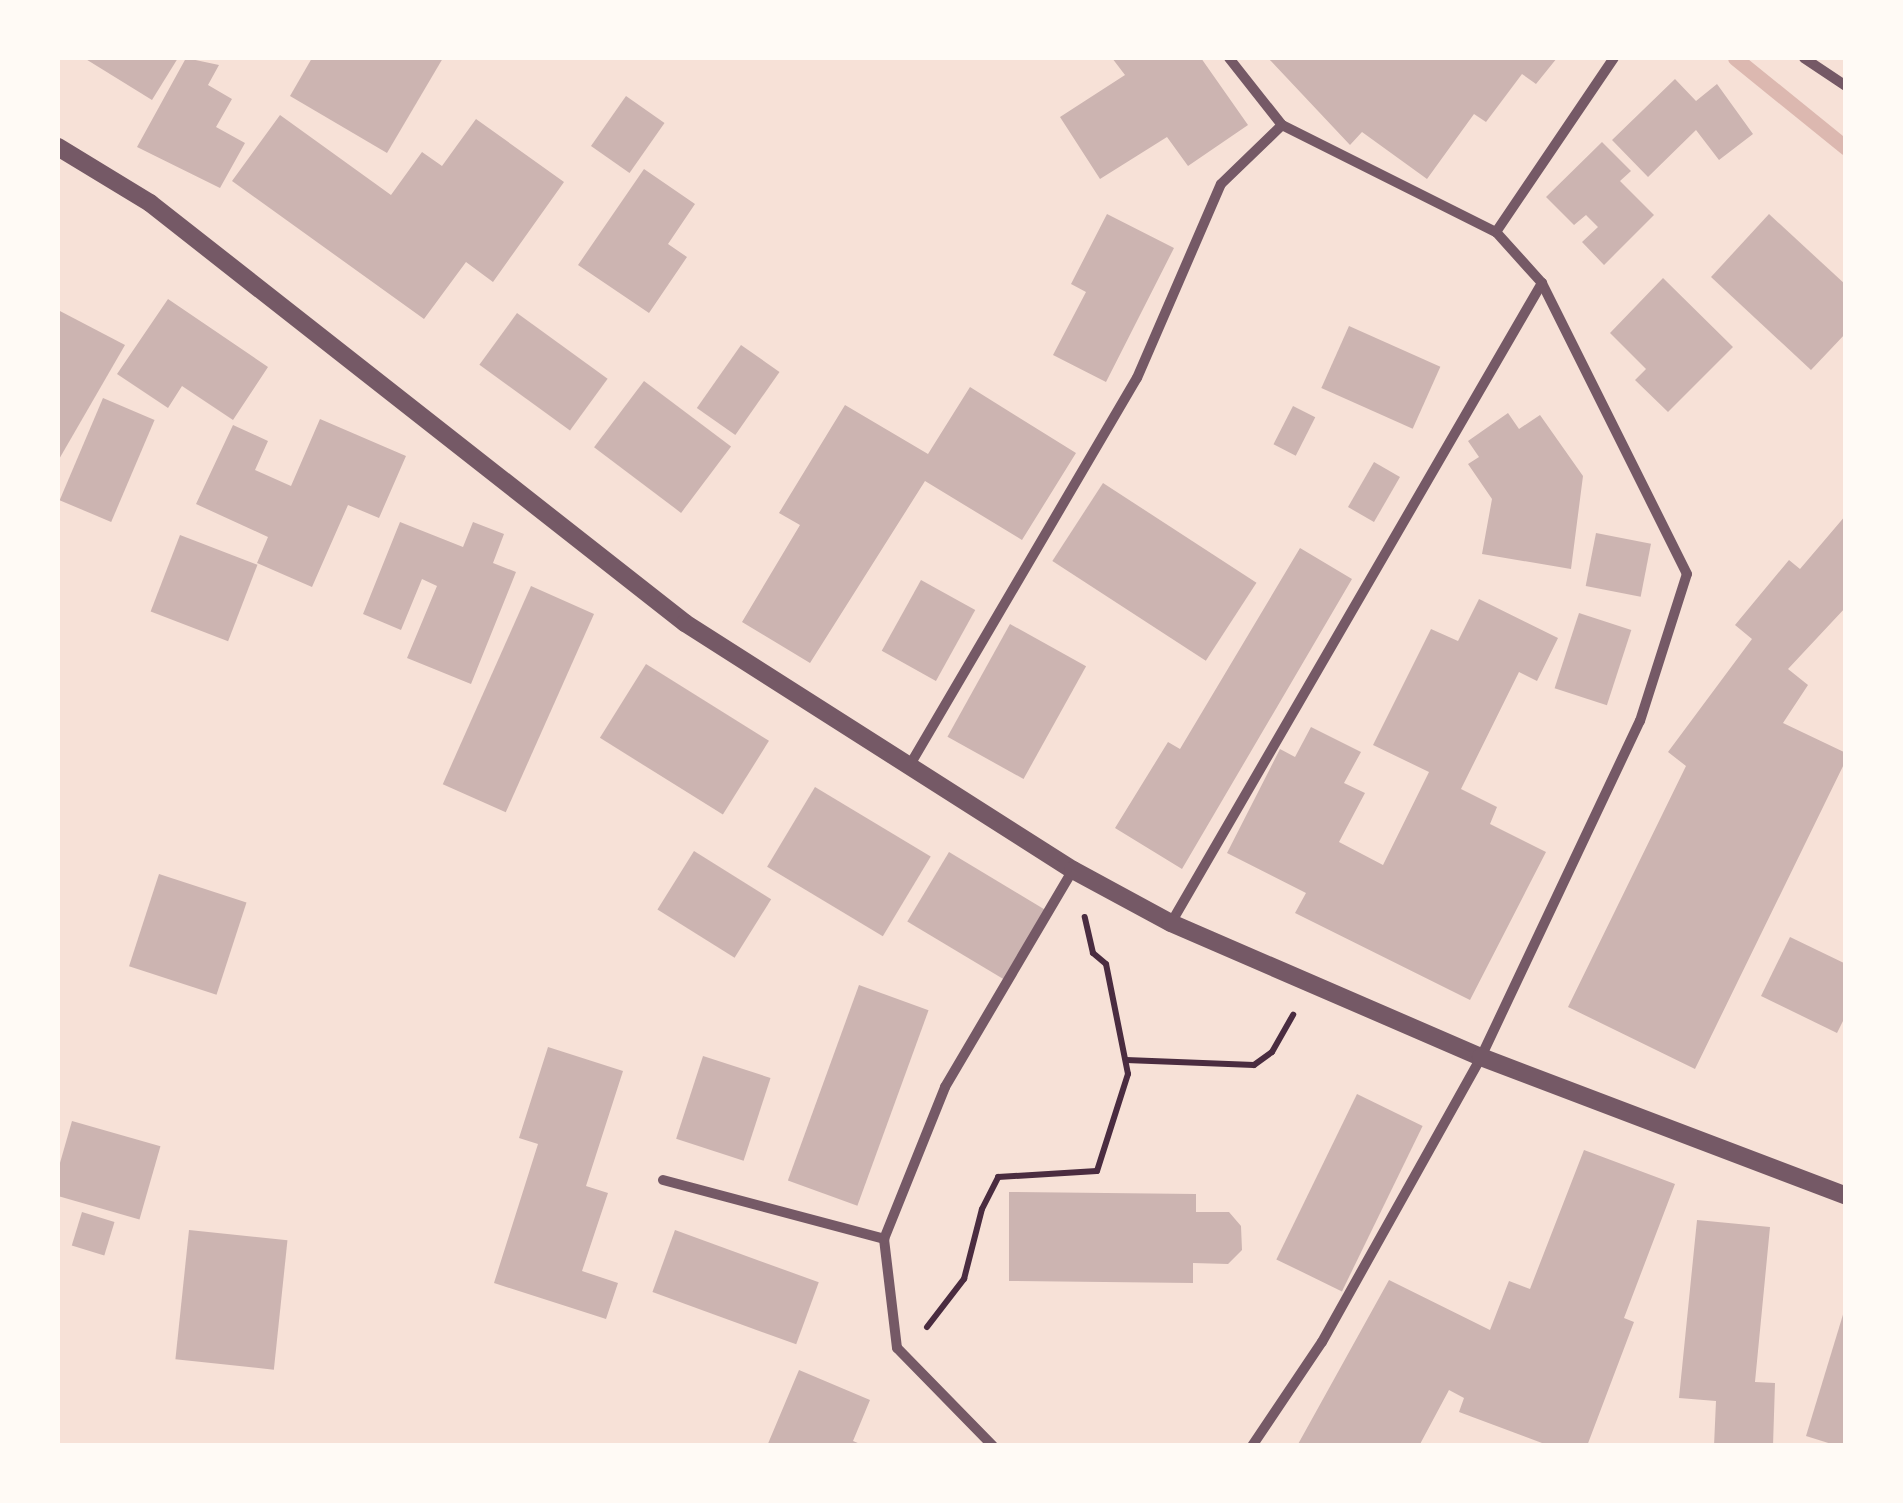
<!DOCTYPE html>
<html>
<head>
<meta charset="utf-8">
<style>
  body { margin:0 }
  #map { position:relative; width:1903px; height:1503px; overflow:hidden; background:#f7e1d7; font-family:"IBM Plex Sans",sans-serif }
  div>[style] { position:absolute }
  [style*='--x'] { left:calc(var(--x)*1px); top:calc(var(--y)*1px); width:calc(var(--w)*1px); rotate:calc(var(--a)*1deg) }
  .stream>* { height:15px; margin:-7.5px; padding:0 7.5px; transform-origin:7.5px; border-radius:7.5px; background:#dcb8b0 }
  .building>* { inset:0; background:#ccb4b1; transform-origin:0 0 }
  .path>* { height:6px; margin:-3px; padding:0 3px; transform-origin:3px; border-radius:3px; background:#4a2c40 }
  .minor>* { height:10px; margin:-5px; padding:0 5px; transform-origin:5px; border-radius:5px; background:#755966 }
  .tertiary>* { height:18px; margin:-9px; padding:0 9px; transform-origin:9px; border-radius:9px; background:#755966 }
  span { translate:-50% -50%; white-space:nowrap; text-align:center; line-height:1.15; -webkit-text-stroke:8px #fffaf5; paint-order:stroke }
  .frame { position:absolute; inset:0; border:60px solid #fffaf5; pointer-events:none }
</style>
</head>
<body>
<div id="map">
  <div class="stream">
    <i style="--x:1735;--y:58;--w:143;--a:39"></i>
  </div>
  <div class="building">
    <i style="clip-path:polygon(84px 58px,178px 58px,152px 100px)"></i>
    <i style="clip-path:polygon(186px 58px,219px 65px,208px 85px,232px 99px,216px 127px,245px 143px,220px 188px,137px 147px)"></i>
    <i style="clip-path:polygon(312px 58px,443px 58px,387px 153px,290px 96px)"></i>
    <i style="clip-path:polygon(1112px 58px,1201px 58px,1248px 125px,1188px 166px,1167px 137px,1100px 179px,1060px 117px,1125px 75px)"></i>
    <i style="clip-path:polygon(1268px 58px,1557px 58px,1536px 84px,1522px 74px,1486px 122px,1474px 114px,1427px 179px,1362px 132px,1350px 145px)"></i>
    <i style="clip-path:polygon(1675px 79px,1696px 101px,1717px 84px,1753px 134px,1719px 160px,1696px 130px,1648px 177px,1612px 140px)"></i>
    <i style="left:626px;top:96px;width:47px;height:61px;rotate:35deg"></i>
    <i style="clip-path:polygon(280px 115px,391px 195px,422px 152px,442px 166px,476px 119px,564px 182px,493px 282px,466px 262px,424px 319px,232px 181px)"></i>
    <i style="clip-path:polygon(1602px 142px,1631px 171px,1620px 181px,1654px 215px,1604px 265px,1582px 242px,1598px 227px,1586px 215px,1574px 225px,1546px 197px)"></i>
    <i style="clip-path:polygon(644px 169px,695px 204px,668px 244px,687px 257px,649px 313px,578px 265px)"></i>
    <i style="clip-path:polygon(1107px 214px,1174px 248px,1106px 382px,1053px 355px,1086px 292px,1071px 284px)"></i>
    <i style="clip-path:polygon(1769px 214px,1846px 285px,1846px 333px,1811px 370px,1711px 277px)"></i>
    <i style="clip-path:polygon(1663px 278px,1733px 347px,1668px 412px,1635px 380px,1646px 369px,1610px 333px)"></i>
    <i style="clip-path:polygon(168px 299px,268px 367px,233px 420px,182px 386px,168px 408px,117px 374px)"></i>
    <i style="clip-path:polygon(58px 310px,125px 345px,58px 461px)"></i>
    <i style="left:517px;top:313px;width:112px;height:64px;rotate:36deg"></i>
    <i style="left:1349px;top:326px;width:100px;height:68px;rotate:24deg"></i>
    <i style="left:741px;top:345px;width:47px;height:77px;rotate:35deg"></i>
    <i style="left:644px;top:381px;width:109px;height:83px;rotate:37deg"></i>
    <i style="clip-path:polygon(970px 387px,1076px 453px,1022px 540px,925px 481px,810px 663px,742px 622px,800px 525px,779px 513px,845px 405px,928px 454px)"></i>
    <i style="left:103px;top:398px;width:56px;height:111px;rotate:23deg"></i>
    <i style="left:1293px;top:406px;width:25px;height:43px;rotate:27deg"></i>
    <i style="clip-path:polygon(1508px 413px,1519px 429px,1540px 415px,1583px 476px,1571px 569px,1482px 554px,1492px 499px,1468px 464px,1479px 457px,1468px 441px)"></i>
    <i style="clip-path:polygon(320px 419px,406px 456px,379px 518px,348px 505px,312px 587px,257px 563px,268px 537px,196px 504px,233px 425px,268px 441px,255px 470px,291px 486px)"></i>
    <i style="left:1374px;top:462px;width:30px;height:52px;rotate:30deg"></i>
    <i style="left:1103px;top:483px;width:183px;height:93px;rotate:33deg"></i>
    <i style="clip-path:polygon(1846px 515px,1846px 607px,1788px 669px,1808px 685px,1783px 723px,1846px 753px,1846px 760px,1695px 1069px,1568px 1007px,1686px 766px,1668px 752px,1752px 639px,1735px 625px,1789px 560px,1800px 569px)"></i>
    <i style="clip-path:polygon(400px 522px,463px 547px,473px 522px,504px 534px,493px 563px,516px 572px,471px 684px,407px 658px,437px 586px,422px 579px,401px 630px,363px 614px)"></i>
    <i style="left:1596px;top:533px;width:56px;height:54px;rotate:11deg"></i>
    <i style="left:180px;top:535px;width:83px;height:82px;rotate:21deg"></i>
    <i style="clip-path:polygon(1300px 548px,1352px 579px,1182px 869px,1115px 828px,1168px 742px,1180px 749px)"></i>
    <i style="left:921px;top:580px;width:62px;height:81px;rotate:29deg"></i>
    <i style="left:531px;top:586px;width:69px;height:217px;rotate:24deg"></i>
    <i style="clip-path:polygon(1479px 599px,1558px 638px,1537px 681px,1519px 672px,1461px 789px,1497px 807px,1490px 824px,1546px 852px,1470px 1000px,1295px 913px,1306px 893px,1227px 853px,1280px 749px,1295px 757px,1311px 727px,1361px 752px,1344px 783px,1365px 793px,1339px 842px,1383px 865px,1429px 772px,1373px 745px,1431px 629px,1458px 641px)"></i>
    <i style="left:1579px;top:613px;width:55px;height:79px;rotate:18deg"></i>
    <i style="left:1010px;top:624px;width:87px;height:129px;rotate:29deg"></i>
    <i style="left:646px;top:664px;width:145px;height:87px;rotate:32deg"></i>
    <i style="left:815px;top:787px;width:135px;height:93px;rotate:31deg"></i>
    <i style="left:694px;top:851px;width:91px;height:69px;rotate:32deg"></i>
    <i style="left:949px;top:852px;width:112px;height:81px;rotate:31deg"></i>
    <i style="left:159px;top:874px;width:92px;height:97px;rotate:18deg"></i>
    <i style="clip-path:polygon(1790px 937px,1846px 964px,1846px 1015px,1837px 1033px,1761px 996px)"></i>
    <i style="left:859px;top:985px;width:74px;height:208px;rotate:20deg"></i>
    <i style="clip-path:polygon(548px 1047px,623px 1071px,586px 1186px,608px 1193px,582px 1271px,618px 1283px,606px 1319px,494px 1283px,538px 1144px,519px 1138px)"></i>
    <i style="left:703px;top:1056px;width:71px;height:87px;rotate:18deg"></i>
    <i style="left:1357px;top:1094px;width:73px;height:184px;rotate:26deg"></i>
    <i style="left:72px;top:1121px;width:92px;height:76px;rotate:16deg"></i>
    <i style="clip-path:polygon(1584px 1150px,1675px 1184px,1624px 1318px,1634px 1322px,1587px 1446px,1550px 1446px,1459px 1412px,1464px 1398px,1449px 1390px,1419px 1446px,1297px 1446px,1389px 1280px,1490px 1330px,1509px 1281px,1530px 1289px)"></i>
    <i style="clip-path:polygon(1009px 1192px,1196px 1194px,1196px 1212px,1229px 1212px,1241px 1226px,1242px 1250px,1228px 1264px,1193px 1263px,1193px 1283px,1009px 1281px)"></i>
    <i style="left:82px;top:1212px;width:34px;height:35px;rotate:17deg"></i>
    <i style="clip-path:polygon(1697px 1220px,1770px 1227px,1755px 1382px,1775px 1383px,1773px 1446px,1714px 1446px,1716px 1401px,1679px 1398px)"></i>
    <i style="left:189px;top:1230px;width:99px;height:130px;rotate:6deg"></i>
    <i style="left:675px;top:1230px;width:153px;height:66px;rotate:20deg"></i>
    <i style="clip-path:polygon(1845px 1308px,1846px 1446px,1838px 1446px,1806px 1436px)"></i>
    <i style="clip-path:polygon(799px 1370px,870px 1400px,853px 1441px,865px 1446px,767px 1446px)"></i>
  </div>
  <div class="path">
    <i style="--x:1126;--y:1060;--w:128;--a:2.2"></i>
    <i style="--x:1254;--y:1065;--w:22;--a:-36"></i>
    <i style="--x:1272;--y:1052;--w:43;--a:-60.4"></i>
    <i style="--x:927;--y:1327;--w:61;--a:-52.4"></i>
    <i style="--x:964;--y:1279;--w:72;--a:-75.6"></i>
    <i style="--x:982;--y:1209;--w:36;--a:-63"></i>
    <i style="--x:998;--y:1177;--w:99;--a:-3.5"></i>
    <i style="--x:1097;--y:1171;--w:102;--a:-72.3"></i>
    <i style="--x:1128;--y:1074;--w:112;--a:-101.3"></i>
    <i style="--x:1106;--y:964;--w:17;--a:-140"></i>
    <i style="--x:1093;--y:953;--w:37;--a:-103"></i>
  </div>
  <div class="minor">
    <i style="--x:1229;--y:58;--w:85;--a:51.7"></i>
    <i style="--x:1282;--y:125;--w:239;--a:26.6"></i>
    <i style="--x:1804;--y:58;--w:50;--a:33.7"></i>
    <i style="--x:911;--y:763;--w:446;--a:-59.6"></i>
    <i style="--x:1137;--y:378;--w:211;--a:-66.6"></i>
    <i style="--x:1221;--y:184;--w:85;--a:-44"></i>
    <i style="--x:1171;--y:923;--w:740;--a:-59.9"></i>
    <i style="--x:663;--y:1180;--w:229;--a:14.9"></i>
    <i style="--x:993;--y:1446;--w:137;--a:-134.4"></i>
    <i style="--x:897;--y:1348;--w:110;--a:-96.8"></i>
    <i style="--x:884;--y:1239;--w:164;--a:-68.1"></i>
    <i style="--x:945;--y:1087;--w:252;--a:-59.5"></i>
    <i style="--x:1252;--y:1446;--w:125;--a:-56.1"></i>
    <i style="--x:1322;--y:1342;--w:326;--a:-60.8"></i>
    <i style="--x:1481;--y:1057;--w:372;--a:-64.7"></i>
    <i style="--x:1640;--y:721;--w:154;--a:-72.3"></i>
    <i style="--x:1687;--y:574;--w:325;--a:-116.5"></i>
    <i style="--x:1542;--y:283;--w:69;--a:-132"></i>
    <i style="--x:1496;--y:232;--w:210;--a:-55.9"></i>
  </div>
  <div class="tertiary">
    <i style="--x:58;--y:147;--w:108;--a:31.3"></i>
    <i style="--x:150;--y:203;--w:680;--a:38.13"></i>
    <i style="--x:685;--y:623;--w:460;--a:32.5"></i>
    <i style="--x:1073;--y:870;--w:111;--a:28.4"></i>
    <i style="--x:1171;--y:923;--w:338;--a:23.4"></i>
    <i style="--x:1481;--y:1057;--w:391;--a:20.8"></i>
  </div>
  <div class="frame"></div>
</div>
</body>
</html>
